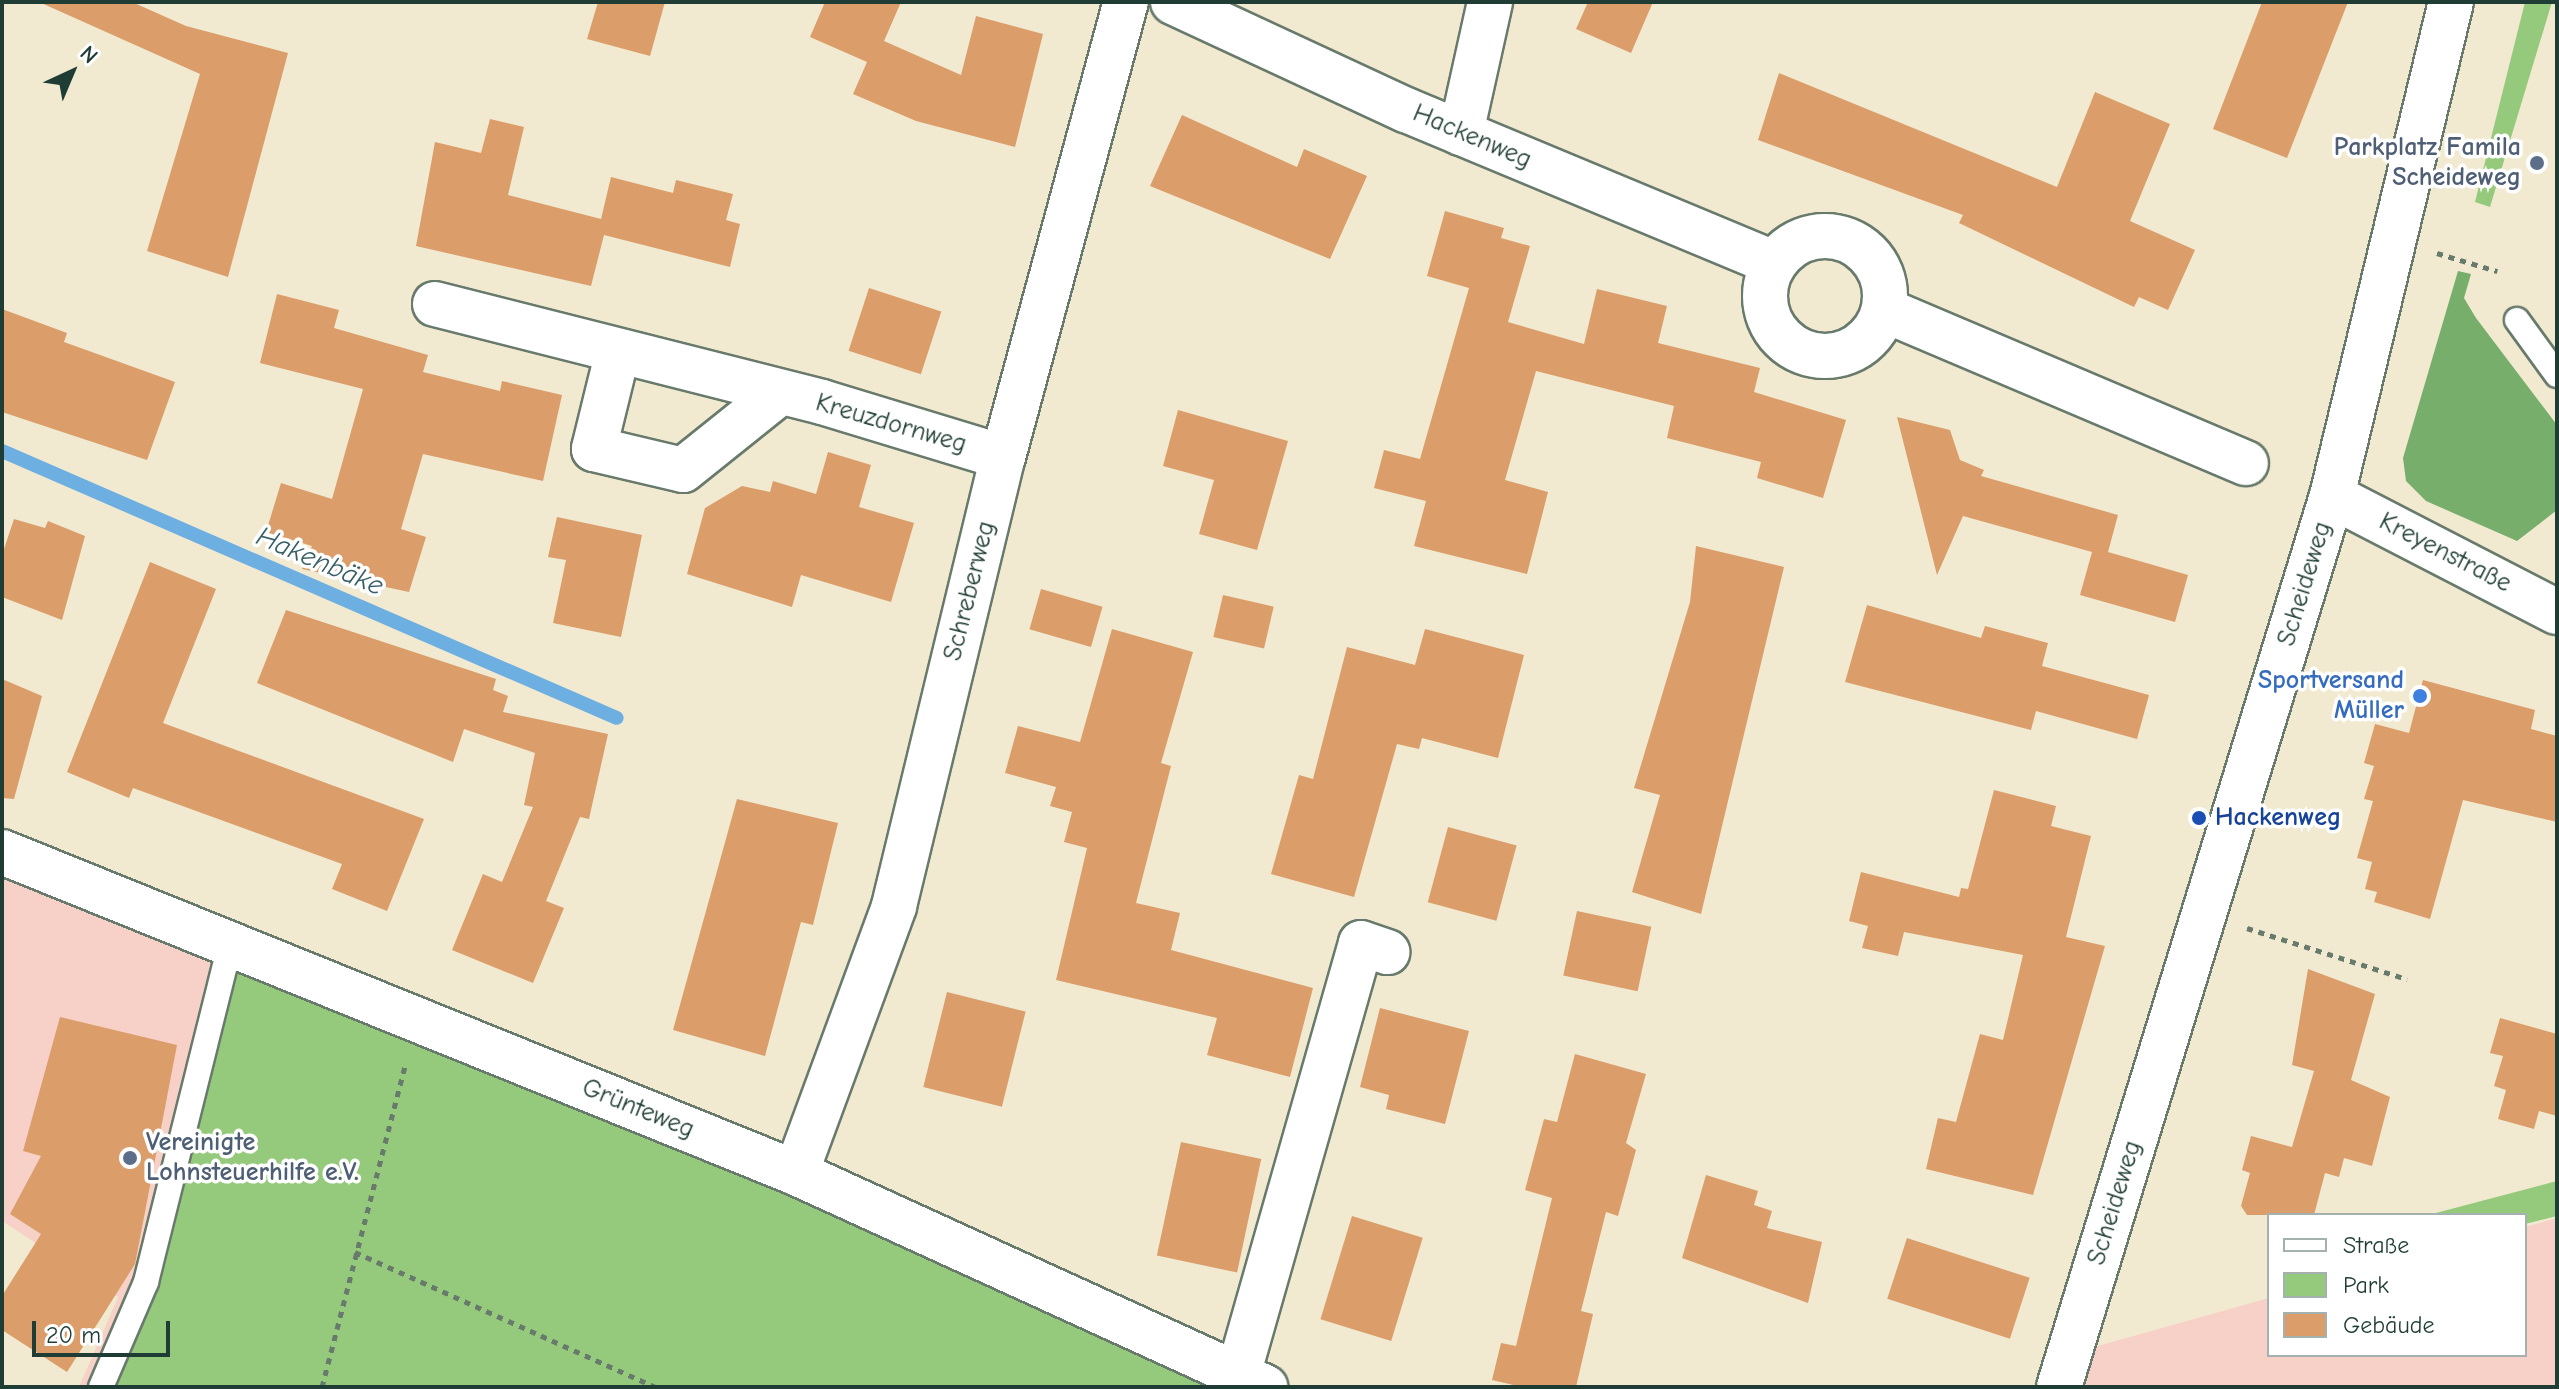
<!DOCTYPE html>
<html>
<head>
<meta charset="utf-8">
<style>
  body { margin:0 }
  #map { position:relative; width:2559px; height:1389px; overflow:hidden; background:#f1ead1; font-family:"Comic Neue",sans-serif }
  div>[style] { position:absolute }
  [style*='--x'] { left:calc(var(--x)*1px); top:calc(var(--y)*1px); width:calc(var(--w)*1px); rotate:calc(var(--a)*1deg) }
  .built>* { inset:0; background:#f7d1c7 }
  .green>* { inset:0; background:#95ca7c }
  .forest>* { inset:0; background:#78ae6c }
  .stream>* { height:14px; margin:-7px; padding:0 7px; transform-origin:7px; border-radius:7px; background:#6eafe2 }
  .building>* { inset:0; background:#db9d69; transform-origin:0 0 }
  .path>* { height:5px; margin-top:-2.5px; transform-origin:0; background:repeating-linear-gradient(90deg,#687a6b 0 6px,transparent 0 12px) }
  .roads { filter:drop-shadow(2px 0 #687a6b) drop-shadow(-2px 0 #687a6b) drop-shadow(0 2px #687a6b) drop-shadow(0 -2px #687a6b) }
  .service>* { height:24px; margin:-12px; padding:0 12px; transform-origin:12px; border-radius:12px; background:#fff }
  .minor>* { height:44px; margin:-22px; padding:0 22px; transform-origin:22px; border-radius:22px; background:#fff }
  .minor>.ring { margin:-22px; padding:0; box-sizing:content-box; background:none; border:44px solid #fff; border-radius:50% }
  .dots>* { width:22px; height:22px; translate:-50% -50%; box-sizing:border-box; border:4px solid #fff; border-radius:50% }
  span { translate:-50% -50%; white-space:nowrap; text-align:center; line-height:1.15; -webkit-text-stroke:7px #fff; paint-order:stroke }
  .street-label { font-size:26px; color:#1f3d34 }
  .service-label { font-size:26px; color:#4e5e75; font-weight:700 }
  .right { translate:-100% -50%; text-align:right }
  .left { translate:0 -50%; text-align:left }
  .shop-label { font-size:26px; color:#366cbe; font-weight:700 }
  .transit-label { font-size:26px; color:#164399; font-weight:700 }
  .water-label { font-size:28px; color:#375f68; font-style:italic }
  .frame { position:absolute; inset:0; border:4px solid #1f3d34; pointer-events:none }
  .legend { position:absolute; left:2267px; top:1213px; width:260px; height:144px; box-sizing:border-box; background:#fff; border:2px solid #a5b1ae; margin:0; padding:10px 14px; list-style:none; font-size:24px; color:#1f3d34 }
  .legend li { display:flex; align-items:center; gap:16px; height:40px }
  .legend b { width:40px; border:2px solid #a5b1ae }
  .north { position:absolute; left:32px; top:32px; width:80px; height:80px; -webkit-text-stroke:6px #fff; paint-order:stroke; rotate:44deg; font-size:22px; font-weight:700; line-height:32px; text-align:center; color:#1f3d34 }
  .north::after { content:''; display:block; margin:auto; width:28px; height:36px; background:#1f3d34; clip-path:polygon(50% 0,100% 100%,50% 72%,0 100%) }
  .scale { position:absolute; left:32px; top:1321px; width:138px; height:36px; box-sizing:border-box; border:4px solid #1f3d34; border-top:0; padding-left:10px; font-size:24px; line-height:28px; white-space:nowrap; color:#1f3d34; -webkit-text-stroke:6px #fff; paint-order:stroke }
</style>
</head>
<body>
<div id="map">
  <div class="built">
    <i style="clip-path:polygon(2px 852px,223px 938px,117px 1387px,79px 1387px,118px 1297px,2px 1221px)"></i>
    <i style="clip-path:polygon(2557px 1218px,2557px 1387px,2059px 1387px,2069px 1354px,2269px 1298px,2269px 1355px,2525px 1355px,2525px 1227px)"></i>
  </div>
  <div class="green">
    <i style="clip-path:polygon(2525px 2px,2552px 2px,2490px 207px,2475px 202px)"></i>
    <i style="clip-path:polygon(223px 938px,1265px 1387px,117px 1387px)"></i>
    <i style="clip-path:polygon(2557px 1181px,2557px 1216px,2525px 1224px,2525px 1215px,2432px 1214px)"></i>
  </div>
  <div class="forest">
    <i style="clip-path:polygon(2458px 271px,2471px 274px,2464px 298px,2476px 318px,2557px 425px,2557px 510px,2517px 541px,2426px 501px,2406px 481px,2403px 458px)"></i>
  </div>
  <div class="stream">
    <i style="--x:2;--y:451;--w:670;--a:23.47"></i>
  </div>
  <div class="building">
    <i style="clip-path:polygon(39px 2px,132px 2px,186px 26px,288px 53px,228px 277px,147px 251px,200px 74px)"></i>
    <i style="clip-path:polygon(598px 2px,665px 2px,650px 56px,587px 39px)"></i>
    <i style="clip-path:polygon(825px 2px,901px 2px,884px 41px,961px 75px,976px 16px,1043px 34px,1015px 147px,916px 121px,853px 94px,867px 62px,810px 37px)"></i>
    <i style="clip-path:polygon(1588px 2px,1653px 2px,1631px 53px,1576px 29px)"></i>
    <i style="clip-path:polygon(2262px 2px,2348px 2px,2287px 158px,2213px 129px)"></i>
    <i style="clip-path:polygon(1779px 73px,2057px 187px,2095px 92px,2170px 124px,2130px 221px,2195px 250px,2168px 310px,2139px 297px,2134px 307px,1959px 223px,1963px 215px,1758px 140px)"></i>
    <i style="clip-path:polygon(1182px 115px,1297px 167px,1304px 149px,1367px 176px,1330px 259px,1150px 186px)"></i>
    <i style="clip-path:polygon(490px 119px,524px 127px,508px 195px,601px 219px,611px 177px,673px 193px,676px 180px,733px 194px,726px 220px,740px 224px,730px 267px,604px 235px,591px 286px,416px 246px,435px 142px,481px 153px)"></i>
    <i style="clip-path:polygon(1445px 211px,1504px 228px,1501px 238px,1530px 246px,1508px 322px,1584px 344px,1597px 289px,1667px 306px,1658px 343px,1760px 368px,1754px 392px,1846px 420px,1823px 498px,1757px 478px,1761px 462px,1667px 438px,1674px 406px,1536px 371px,1505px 480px,1548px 492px,1527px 574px,1414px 546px,1426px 501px,1374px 488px,1384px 450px,1420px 459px,1469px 288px,1427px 276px)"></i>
    <i style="left:869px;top:288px;width:76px;height:66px;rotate:18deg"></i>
    <i style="clip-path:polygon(277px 294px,339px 310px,334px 328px,428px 355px,423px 372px,500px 391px,502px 381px,562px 395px,543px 481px,423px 454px,401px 529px,426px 537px,409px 592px,302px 569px,312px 546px,266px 532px,281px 483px,332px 499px,363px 389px,260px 363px)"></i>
    <i style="clip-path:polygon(2px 309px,67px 333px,64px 342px,175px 382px,147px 460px,2px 412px)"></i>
    <i style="clip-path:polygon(1178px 410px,1288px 441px,1257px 550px,1199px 534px,1214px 480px,1163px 466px)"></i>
    <i style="clip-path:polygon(1897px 417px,1950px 430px,1960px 460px,1984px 470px,1981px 476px,2118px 515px,2108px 552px,2188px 575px,2175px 622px,2080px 595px,2092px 552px,1963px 516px,1937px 575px)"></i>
    <i style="clip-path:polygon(828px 452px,871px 465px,859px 507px,914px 523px,891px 602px,801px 575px,792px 607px,687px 574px,705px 508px,742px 486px,770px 492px,773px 481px,816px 494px)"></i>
    <i style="clip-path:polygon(557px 517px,642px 535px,621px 637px,553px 623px,566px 560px,548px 557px)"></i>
    <i style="clip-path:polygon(14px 519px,45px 528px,48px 521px,85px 536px,62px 620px,2px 597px,2px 555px)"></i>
    <i style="clip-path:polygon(1696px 546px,1784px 567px,1701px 914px,1632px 892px,1660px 795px,1634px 788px,1690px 602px)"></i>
    <i style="clip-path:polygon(150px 562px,216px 589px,163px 723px,424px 819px,387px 911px,332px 889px,342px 864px,133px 788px,129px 798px,67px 772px)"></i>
    <i style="left:1041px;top:589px;width:64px;height:42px;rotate:16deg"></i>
    <i style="left:1223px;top:595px;width:52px;height:43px;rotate:13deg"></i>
    <i style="clip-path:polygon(1867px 605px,1981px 638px,1985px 626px,2048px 643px,2042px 666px,2149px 695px,2137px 739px,2036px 711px,2031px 730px,1845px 682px)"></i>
    <i style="clip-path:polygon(286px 610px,496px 679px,493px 690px,508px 696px,503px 712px,608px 734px,589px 819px,580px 817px,546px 901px,564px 908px,533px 983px,452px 950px,483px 874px,502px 882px,533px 807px,524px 805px,535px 753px,464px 729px,453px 762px,257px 683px)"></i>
    <i style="clip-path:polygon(1112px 629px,1193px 652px,1161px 763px,1171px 766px,1136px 903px,1180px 913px,1171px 950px,1313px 988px,1290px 1077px,1207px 1055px,1217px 1018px,1056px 980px,1087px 848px,1064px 842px,1072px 812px,1050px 806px,1056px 787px,1005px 773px,1018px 726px,1080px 742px)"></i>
    <i style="clip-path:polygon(1425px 629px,1524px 655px,1498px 758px,1422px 738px,1419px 749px,1397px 744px,1354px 897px,1271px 874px,1299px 775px,1313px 779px,1347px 647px,1415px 665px)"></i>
    <i style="clip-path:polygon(2px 679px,42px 696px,14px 799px,2px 798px)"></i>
    <i style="clip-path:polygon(2423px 680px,2535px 710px,2531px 729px,2557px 736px,2557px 822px,2463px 800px,2430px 919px,2374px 902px,2377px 892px,2365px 889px,2372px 862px,2357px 858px,2373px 801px,2364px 799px,2374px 766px,2364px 763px,2375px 724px,2409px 733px)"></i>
    <i style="clip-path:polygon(1994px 790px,2056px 806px,2051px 826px,2091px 836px,2066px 937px,2105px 946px,2033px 1195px,1926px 1169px,1938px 1118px,1956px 1122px,1980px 1034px,2003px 1040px,2023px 955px,1904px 932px,1898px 956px,1862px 948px,1868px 926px,1849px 921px,1861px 872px,1959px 897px,1961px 888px,1968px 889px)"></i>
    <i style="clip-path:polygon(737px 799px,838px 823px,813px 925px,801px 922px,765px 1056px,673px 1030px)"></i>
    <i style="left:1448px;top:827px;width:71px;height:78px;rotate:15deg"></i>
    <i style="left:1577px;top:911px;width:76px;height:66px;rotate:12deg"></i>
    <i style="clip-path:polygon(2308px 969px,2375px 994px,2351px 1080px,2390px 1097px,2372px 1166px,2344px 1158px,2339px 1177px,2325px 1173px,2314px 1215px,2247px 1215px,2241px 1206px,2250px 1173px,2242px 1170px,2251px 1136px,2292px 1147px,2314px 1071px,2292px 1065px)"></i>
    <i style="left:947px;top:992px;width:81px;height:98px;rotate:14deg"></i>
    <i style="clip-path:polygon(1380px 1008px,1469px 1031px,1445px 1124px,1386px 1109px,1389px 1095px,1360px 1087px)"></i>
    <i style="clip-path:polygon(60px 1017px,177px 1045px,135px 1264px,67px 1372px,2px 1330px,2px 1296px,41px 1234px,10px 1214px,41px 1156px,23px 1151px)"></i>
    <i style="clip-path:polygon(2500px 1018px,2557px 1034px,2557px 1116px,2539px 1111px,2534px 1129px,2498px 1119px,2506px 1090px,2494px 1086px,2503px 1056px,2490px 1053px)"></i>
    <i style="clip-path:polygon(1575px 1054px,1646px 1074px,1626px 1143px,1636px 1150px,1618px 1216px,1606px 1212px,1581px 1311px,1593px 1314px,1576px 1387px,1522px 1387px,1492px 1380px,1501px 1343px,1516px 1346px,1552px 1198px,1525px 1190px,1544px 1119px,1557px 1122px)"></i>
    <i style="left:1181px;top:1142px;width:82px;height:116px;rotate:12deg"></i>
    <i style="clip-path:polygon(1706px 1175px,1758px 1191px,1754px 1205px,1772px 1211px,1767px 1228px,1822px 1242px,1808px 1303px,1682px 1258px)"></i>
    <i style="left:1352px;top:1216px;width:74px;height:108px;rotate:17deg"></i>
    <i style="left:1907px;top:1238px;width:129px;height:64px;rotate:18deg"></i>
  </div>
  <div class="path">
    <i style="--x:2437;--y:253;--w:63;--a:16.7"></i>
    <i style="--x:2247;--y:928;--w:168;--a:17.7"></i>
    <i style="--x:355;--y:1252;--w:330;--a:24.2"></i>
    <i style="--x:322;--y:1387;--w:335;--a:-75.5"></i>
  </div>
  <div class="roads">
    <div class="service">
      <i style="--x:2517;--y:320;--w:68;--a:54"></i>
      <i style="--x:101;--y:1387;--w:114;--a:-66.8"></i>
      <i style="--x:146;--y:1282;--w:350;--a:-76"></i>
    </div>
    <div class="minor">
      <i style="--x:1173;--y:2;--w:257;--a:24.9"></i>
      <i style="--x:1406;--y:110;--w:399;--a:22.6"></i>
      <i style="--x:1461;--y:133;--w:134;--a:-77.5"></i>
      <i class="ring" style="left:1765px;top:236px;width:76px;height:76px"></i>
      <i style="--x:435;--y:304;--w:399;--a:14.2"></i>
      <i style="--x:822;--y:402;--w:189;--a:16.9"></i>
      <i style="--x:1885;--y:310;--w:392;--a:23"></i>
      <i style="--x:618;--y:351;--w:101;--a:103.8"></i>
      <i style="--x:594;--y:449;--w:91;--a:13.3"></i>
      <i style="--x:683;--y:470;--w:122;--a:-38.7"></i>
      <i style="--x:2332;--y:496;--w:253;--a:27.3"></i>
      <i style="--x:2;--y:852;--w:856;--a:22.01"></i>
      <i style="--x:796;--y:1173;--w:516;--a:24.53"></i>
      <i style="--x:796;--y:1173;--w:284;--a:-69.8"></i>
      <i style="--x:894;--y:906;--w:462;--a:-76.4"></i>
      <i style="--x:1003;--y:457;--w:471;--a:-74.9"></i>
      <i style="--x:1238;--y:1375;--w:449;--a:-74.1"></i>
      <i style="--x:1361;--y:943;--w:28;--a:19"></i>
      <i style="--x:2059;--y:1387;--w:932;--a:-72.97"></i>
      <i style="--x:2332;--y:496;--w:508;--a:-76.46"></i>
    </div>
  </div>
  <div class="dots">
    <i style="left:2537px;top:163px;background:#5c6f8a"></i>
    <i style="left:2420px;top:696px;background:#3f7fe0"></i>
    <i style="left:2199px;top:818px;background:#1a4fb4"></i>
    <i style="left:130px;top:1158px;background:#5c6f8a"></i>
  </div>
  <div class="street-label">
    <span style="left:1472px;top:137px;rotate:23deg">Hackenweg</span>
    <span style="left:891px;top:424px;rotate:16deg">Kreuzdornweg</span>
    <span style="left:2445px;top:553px;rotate:27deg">Kreyenstraße</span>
    <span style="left:2305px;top:584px;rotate:-73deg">Scheideweg</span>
    <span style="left:970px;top:591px;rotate:-76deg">Schreberweg</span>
    <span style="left:638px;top:1109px;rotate:22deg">Grünteweg</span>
    <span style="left:2115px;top:1203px;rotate:-73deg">Scheideweg</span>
  </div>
  <div class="service-label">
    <span class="right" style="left:2521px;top:163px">Parkplatz Famila<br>Scheideweg</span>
    <span class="left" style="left:146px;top:1158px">Vereinigte<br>Lohnsteuerhilfe e.V.</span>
  </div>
  <div class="shop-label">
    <span class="right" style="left:2404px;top:696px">Sportversand<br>Müller</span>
  </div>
  <div class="transit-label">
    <span class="left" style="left:2215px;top:818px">Hackenweg</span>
  </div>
  <div class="water-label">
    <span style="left:320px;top:561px;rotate:23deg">Hakenbäke</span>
  </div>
  <div class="frame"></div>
  <ul class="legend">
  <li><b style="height:10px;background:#fff"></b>Straße</li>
  <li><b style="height:22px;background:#95ca7c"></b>Park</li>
  <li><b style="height:22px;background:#db9d69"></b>Gebäude</li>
  </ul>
  <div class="north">N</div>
  <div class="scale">20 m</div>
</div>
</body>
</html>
